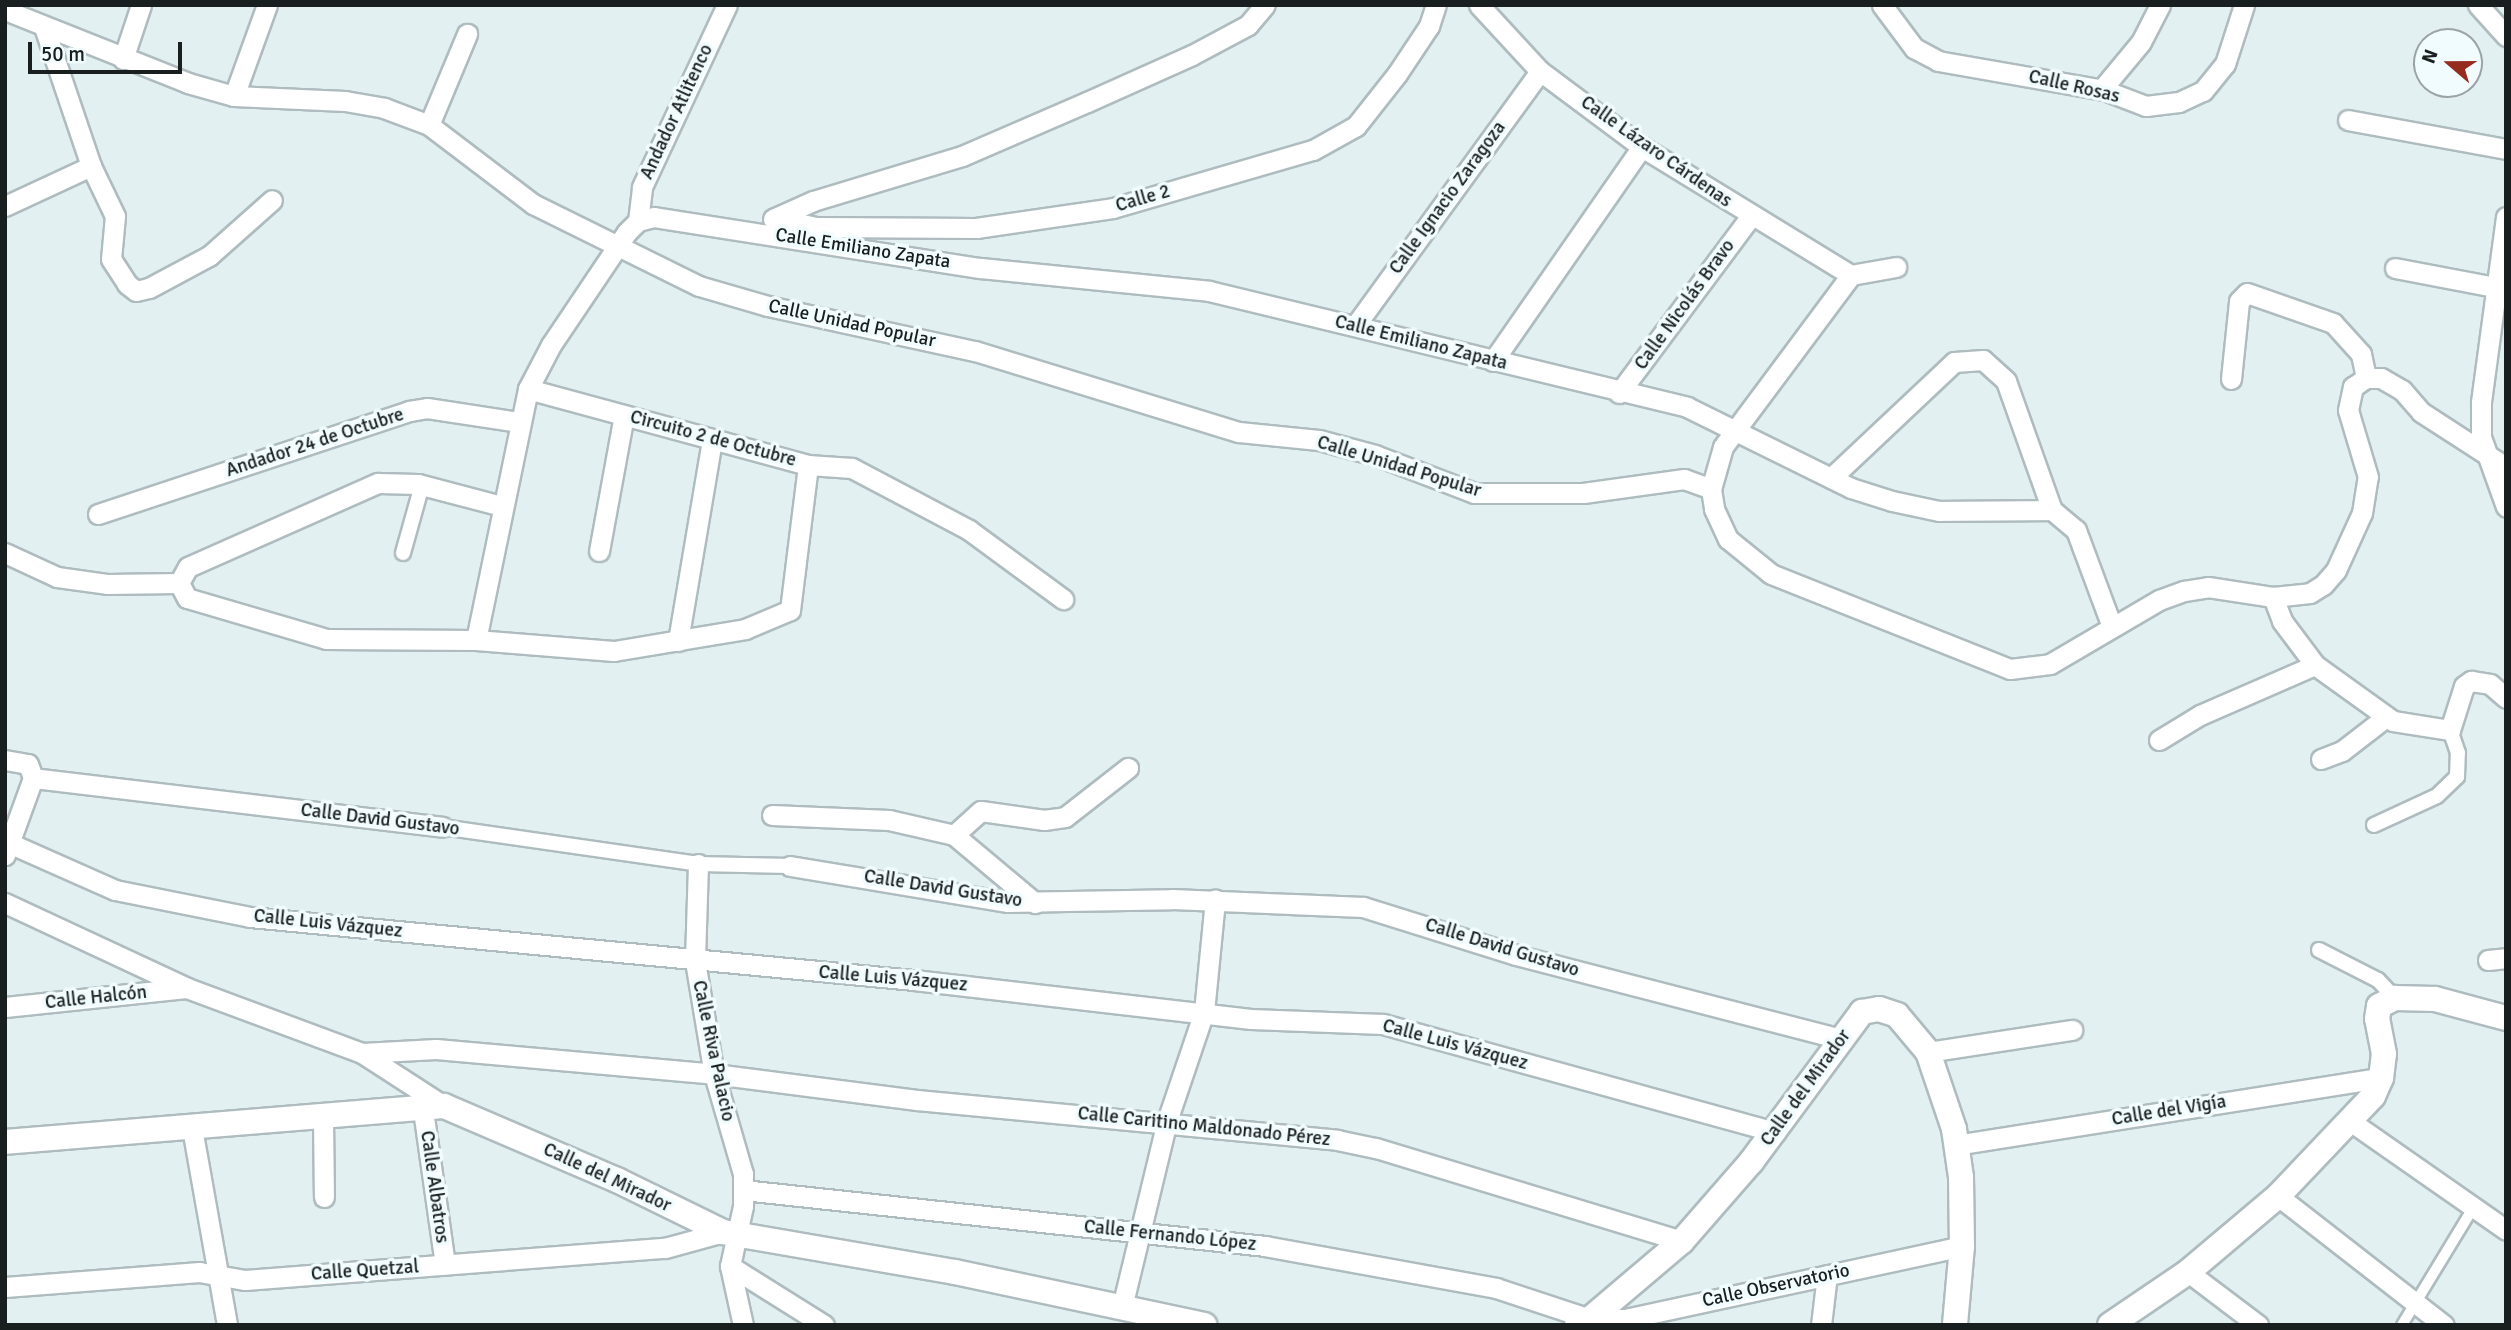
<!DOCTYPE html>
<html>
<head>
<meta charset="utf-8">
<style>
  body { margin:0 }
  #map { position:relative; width:2511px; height:1330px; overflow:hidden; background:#e2f0f2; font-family:Signika,sans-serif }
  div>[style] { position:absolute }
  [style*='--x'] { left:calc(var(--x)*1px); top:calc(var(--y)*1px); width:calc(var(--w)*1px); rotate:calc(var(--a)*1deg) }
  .roads { filter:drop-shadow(2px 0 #afbcbf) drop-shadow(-2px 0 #afbcbf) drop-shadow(0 2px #afbcbf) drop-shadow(0 -2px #afbcbf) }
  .service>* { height:10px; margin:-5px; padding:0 5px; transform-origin:5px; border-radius:5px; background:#fff }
  .pedestrian>* { height:14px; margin:-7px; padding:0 7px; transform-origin:7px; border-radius:7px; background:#fff }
  .minor>* { height:19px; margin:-9.5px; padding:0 9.5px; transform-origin:9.5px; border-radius:9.5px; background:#fff }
  .tertiary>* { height:24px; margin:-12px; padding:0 12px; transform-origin:12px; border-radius:12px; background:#fff }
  span { translate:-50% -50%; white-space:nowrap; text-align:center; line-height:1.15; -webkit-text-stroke:7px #f1fcfe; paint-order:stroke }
  .street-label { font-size:19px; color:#191e1f }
  .frame { position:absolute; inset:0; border:7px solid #191e1f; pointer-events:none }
  .north { position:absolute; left:2413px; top:28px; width:70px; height:70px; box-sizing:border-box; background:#f1fcfe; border:2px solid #9ba3a5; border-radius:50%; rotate:290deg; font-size:19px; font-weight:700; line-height:28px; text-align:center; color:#191e1f }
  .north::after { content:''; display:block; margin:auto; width:24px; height:32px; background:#962c1d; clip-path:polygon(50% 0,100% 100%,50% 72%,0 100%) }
  .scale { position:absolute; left:28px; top:42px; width:154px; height:32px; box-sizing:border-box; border:4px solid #191e1f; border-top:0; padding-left:9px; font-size:21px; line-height:24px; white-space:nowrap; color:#191e1f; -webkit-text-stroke:5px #f1fcfe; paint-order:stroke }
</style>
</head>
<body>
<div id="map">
  <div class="roads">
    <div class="service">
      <i style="--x:2402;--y:1325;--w:137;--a:-58.7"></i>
    </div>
    <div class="pedestrian">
      <i style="--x:403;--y:553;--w:71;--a:-74.4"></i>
      <i style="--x:2374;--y:825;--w:69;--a:-24.7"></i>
      <i style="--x:2437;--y:796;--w:28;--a:-44"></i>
      <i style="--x:2457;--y:777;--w:24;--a:-88"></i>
      <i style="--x:2458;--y:753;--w:24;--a:-109"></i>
      <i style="--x:442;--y:827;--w:259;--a:8.2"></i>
      <i style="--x:698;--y:864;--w:92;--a:1.2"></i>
      <i style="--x:2319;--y:950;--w:66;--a:27"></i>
      <i style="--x:2378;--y:980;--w:25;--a:47"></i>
    </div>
    <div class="minor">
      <i style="--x:1479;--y:5;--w:90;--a:47.3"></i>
      <i style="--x:1540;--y:71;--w:127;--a:36.7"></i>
      <i style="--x:1642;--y:147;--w:245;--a:31.5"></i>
      <i style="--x:1882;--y:5;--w:54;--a:53.3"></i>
      <i style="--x:1914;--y:48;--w:27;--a:28"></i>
      <i style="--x:1938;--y:61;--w:169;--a:9.9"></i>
      <i style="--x:2104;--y:90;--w:45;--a:20.9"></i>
      <i style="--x:2146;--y:106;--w:33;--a:-7"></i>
      <i style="--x:2179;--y:102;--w:26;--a:-25"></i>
      <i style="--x:2203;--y:91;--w:35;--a:-51"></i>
      <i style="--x:2225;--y:64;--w:62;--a:-72.1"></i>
      <i style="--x:2478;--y:5;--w:42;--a:47.9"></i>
      <i style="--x:5;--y:10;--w:197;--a:21.7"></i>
      <i style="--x:188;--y:83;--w:48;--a:15.8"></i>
      <i style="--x:234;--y:96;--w:111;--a:2.6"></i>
      <i style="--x:345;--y:101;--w:40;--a:10"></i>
      <i style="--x:384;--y:108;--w:48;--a:20.7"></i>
      <i style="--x:429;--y:125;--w:131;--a:37.2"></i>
      <i style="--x:533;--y:204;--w:185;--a:26.3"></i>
      <i style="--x:699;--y:286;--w:72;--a:16.2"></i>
      <i style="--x:768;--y:306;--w:212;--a:12.3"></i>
      <i style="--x:975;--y:351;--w:276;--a:17.1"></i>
      <i style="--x:1239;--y:432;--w:80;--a:5.7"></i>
      <i style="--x:1319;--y:440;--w:58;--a:15"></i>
      <i style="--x:1375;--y:455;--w:106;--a:21"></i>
      <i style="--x:1474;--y:493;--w:109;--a:0"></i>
      <i style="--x:1583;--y:493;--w:102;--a:-7.9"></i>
      <i style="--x:1684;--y:479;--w:29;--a:20"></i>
      <i style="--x:44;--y:27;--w:147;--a:71.3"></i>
      <i style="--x:91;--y:166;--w:55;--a:64.4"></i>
      <i style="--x:115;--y:216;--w:43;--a:95.3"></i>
      <i style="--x:111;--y:259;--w:30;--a:57"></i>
      <i style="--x:127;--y:284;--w:11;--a:38"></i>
      <i style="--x:136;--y:291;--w:13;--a:-13"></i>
      <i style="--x:149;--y:288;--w:68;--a:-28.1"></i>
      <i style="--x:209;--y:256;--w:84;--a:-41.6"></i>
      <i style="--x:123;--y:59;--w:57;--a:-71.6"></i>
      <i style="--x:2102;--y:89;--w:61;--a:-50.3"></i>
      <i style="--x:2141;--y:42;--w:42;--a:-62.8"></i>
      <i style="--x:234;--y:96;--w:97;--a:-70.1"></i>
      <i style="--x:2348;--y:120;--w:161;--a:10.4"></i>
      <i style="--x:429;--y:125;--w:99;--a:-67.3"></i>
      <i style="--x:5;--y:206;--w:95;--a:-24.9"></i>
      <i style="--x:2506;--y:217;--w:188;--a:97.7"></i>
      <i style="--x:2481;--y:403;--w:34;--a:90"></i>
      <i style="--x:2481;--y:437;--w:74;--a:70.3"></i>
      <i style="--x:775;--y:218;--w:42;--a:12.4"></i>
      <i style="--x:816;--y:227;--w:160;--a:0.4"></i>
      <i style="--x:976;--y:228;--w:138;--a:-8.3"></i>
      <i style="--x:1113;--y:208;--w:208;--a:-16.2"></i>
      <i style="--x:1313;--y:150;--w:49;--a:-29.2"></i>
      <i style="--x:1356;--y:126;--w:66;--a:-51.7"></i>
      <i style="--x:1397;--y:74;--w:58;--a:-56.3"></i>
      <i style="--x:1429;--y:26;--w:22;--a:-72"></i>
      <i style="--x:773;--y:219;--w:44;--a:-24.2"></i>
      <i style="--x:813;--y:201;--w:156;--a:-16.8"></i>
      <i style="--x:962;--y:156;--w:136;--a:-23.4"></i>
      <i style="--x:1087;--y:102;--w:115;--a:-24.1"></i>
      <i style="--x:1192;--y:55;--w:64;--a:-28.2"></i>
      <i style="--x:1248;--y:25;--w:26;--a:-50"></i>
      <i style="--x:638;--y:221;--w:34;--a:-83"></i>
      <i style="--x:642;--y:187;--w:201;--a:-65"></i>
      <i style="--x:2395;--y:268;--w:102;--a:10.8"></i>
      <i style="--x:1851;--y:275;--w:214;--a:126.7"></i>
      <i style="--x:1723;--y:447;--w:44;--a:105.9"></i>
      <i style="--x:1711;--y:489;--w:20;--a:81"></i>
      <i style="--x:1714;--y:509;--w:33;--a:65"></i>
      <i style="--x:1728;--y:539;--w:55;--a:39.1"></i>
      <i style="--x:1771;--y:574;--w:257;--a:21.7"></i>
      <i style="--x:2010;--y:669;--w:40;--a:-7.1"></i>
      <i style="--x:2050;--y:664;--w:126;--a:-30.4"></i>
      <i style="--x:2159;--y:600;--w:27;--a:-20"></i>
      <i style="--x:2184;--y:591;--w:24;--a:-9"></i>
      <i style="--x:2208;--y:587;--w:66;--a:8.7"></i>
      <i style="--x:2273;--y:597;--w:37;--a:-6"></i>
      <i style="--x:2310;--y:593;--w:15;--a:-32"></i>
      <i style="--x:2323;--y:585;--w:20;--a:-49"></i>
      <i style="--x:2336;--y:570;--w:63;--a:-65.5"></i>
      <i style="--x:2362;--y:513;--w:36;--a:-81"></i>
      <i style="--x:2368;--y:477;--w:70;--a:-106.6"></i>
      <i style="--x:2348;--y:410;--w:24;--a:-78"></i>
      <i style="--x:2353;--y:387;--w:16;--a:-35"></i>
      <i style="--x:2366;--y:378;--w:15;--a:0"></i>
      <i style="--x:2381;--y:378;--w:24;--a:30"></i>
      <i style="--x:2402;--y:390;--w:29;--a:49"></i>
      <i style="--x:2421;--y:412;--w:101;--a:32.9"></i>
      <i style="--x:1851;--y:275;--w:46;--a:-10.1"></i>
      <i style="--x:1355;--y:326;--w:315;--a:-54"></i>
      <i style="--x:1493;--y:361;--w:261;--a:-55.2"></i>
      <i style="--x:2231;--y:379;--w:78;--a:-84.1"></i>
      <i style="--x:2239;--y:301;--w:11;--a:-45"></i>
      <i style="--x:2247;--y:293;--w:91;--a:19.2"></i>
      <i style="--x:2333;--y:323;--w:42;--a:47.9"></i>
      <i style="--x:2361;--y:354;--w:25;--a:78"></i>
      <i style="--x:528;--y:389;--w:290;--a:15.2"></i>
      <i style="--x:808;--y:465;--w:44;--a:3.9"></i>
      <i style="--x:852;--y:468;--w:132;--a:27.9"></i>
      <i style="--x:969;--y:530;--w:117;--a:36.3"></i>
      <i style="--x:1619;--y:393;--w:219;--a:-53.3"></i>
      <i style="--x:1831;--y:478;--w:169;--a:-43.3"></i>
      <i style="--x:1954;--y:362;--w:29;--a:-4"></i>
      <i style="--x:1983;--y:360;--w:31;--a:42"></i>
      <i style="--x:2006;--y:381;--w:137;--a:70.4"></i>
      <i style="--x:2052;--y:510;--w:31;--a:40"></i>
      <i style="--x:2076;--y:530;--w:103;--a:69.6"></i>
      <i style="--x:98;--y:514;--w:328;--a:-18.3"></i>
      <i style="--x:409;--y:411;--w:18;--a:-9"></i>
      <i style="--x:427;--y:408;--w:92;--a:8.7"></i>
      <i style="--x:599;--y:551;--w:138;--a:-79.6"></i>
      <i style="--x:5;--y:553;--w:57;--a:24.8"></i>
      <i style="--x:57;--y:577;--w:50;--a:8"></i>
      <i style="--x:107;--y:584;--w:72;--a:-0.8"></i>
      <i style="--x:179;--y:583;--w:17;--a:62"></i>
      <i style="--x:187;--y:598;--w:145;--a:16.4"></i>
      <i style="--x:326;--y:639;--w:150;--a:0.4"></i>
      <i style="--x:476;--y:640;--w:138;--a:4.6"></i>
      <i style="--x:614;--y:651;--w:133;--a:-9.5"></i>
      <i style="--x:745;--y:629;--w:49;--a:-22.9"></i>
      <i style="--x:790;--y:610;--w:146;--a:-82.9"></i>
      <i style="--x:179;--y:583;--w:18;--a:-61"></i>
      <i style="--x:188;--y:567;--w:208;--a:-23.9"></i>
      <i style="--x:378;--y:483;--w:40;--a:1.4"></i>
      <i style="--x:418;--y:484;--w:87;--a:14.7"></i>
      <i style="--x:2273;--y:597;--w:26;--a:69"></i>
      <i style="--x:2282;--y:621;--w:55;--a:53.1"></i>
      <i style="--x:2315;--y:665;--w:96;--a:35.7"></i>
      <i style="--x:2393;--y:721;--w:58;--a:9"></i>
      <i style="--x:2450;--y:730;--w:46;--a:-72.3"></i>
      <i style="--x:2464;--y:686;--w:9;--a:-36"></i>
      <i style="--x:2471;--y:681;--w:19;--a:9"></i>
      <i style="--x:2490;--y:684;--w:21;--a:41"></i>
      <i style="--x:476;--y:640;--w:256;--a:-78.3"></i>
      <i style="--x:528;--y:389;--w:50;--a:-62.4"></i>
      <i style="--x:551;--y:345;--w:136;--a:-56.1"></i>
      <i style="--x:627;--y:232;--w:16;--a:-45"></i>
      <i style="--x:638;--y:221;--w:16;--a:-14"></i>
      <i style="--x:654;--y:217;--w:330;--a:8.9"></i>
      <i style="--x:980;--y:268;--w:230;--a:5.7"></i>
      <i style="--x:1209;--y:291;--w:492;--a:13.6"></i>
      <i style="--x:1687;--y:407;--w:183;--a:26.3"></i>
      <i style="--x:1851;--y:488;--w:43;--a:17.6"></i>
      <i style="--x:1892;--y:501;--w:48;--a:12"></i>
      <i style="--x:1939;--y:511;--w:113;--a:-0.5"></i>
      <i style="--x:678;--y:641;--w:205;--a:-80.4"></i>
      <i style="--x:2159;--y:740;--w:48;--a:-31.4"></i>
      <i style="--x:2200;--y:715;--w:125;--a:-23.5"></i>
      <i style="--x:2321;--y:759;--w:22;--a:-21"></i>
      <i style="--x:2342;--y:751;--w:56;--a:-37.7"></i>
      <i style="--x:5;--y:760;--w:23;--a:10"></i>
      <i style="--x:28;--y:764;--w:15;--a:70"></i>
      <i style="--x:33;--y:778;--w:82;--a:110"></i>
      <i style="--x:33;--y:778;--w:412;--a:6.8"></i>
      <i style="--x:772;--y:815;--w:117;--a:2.4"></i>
      <i style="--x:889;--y:820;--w:67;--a:13"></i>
      <i style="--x:954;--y:835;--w:106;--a:40"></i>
      <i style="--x:954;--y:835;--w:36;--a:-42"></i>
      <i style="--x:981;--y:811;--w:64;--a:8.1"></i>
      <i style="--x:1044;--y:820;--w:21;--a:-8"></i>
      <i style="--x:1065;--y:817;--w:80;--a:-37.9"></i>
      <i style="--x:9;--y:843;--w:116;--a:23.9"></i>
      <i style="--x:115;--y:890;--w:138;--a:11.3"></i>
      <i style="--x:250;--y:917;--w:667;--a:5.42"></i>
      <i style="--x:914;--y:980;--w:339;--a:6.6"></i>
      <i style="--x:1251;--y:1019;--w:132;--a:2.2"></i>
      <i style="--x:1383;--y:1024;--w:407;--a:15.4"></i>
      <i style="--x:698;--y:864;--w:97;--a:91.8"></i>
      <i style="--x:695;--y:961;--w:115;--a:80.5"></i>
      <i style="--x:714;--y:1074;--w:104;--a:73.8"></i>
      <i style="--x:743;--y:1174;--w:32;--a:90"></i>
      <i style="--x:743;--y:1206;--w:61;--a:102.2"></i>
      <i style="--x:730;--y:1266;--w:60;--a:77.6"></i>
      <i style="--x:790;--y:866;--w:221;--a:9.4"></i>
      <i style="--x:1008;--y:902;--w:164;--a:-1"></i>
      <i style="--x:1172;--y:899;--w:191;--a:2.4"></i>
      <i style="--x:1363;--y:907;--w:160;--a:17.4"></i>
      <i style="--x:1516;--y:955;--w:335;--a:14.5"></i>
      <i style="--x:5;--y:903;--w:201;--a:25"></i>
      <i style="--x:187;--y:988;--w:187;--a:20.4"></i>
      <i style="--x:362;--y:1053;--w:74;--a:-3.1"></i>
      <i style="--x:436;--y:1049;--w:279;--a:5.1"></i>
      <i style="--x:714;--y:1074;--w:205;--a:7.3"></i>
      <i style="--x:917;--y:1100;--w:422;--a:5.4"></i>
      <i style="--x:1337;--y:1140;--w:40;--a:12"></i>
      <i style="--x:1376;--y:1148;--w:320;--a:16.9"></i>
      <i style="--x:2488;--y:960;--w:18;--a:-6"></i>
      <i style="--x:5;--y:1007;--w:182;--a:-6"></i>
      <i style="--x:1928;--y:1052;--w:146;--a:-8.7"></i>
      <i style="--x:362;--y:1053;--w:98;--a:32.9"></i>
      <i style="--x:423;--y:1110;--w:156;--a:81.9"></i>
      <i style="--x:323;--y:1119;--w:78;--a:89.3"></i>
      <i style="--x:2350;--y:1121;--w:190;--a:34.9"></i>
      <i style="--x:192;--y:1128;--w:200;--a:79.9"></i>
      <i style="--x:1956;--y:1145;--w:430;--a:-9"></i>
      <i style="--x:743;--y:1190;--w:525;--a:6.12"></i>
      <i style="--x:1265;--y:1246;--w:235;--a:10.3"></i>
      <i style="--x:1496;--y:1288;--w:99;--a:18.3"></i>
      <i style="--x:1590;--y:1319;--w:35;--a:0"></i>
      <i style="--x:1625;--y:1319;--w:345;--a:-12.2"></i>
      <i style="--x:2278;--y:1196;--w:210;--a:37.9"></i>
      <i style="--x:730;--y:1266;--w:111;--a:32.1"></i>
      <i style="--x:2188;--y:1272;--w:88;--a:37.1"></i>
      <i style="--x:5;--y:1287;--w:195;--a:-4.4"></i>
      <i style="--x:199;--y:1272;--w:47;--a:9.9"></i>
      <i style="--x:245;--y:1280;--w:421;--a:-4.4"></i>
      <i style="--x:665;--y:1248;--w:60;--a:-15.4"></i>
      <i style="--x:1122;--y:1307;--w:191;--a:-76.4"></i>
      <i style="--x:1167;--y:1121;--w:115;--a:-71.3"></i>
      <i style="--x:1204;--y:1012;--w:113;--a:-84.4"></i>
      <i style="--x:1821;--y:1325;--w:50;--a:-83.2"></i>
    </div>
    <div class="tertiary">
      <i style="--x:5;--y:1142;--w:440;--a:-4.7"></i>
      <i style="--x:444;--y:1106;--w:188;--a:23.2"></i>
      <i style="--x:617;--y:1180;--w:118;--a:26.1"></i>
      <i style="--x:723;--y:1232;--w:235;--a:9.8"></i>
      <i style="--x:955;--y:1272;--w:255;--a:12"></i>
      <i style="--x:1577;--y:1325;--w:14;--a:-25"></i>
      <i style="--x:1590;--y:1319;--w:121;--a:-40.3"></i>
      <i style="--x:1682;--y:1241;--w:105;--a:-48.9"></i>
      <i style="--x:1751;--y:1162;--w:187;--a:-53.5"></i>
      <i style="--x:1862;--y:1012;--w:17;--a:-10"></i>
      <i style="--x:1879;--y:1009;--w:19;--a:18"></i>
      <i style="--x:1897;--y:1015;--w:48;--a:50"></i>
      <i style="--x:1928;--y:1052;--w:81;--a:71.3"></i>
      <i style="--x:1954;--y:1129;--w:49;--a:81.7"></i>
      <i style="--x:1961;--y:1177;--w:69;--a:89.2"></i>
      <i style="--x:1962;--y:1246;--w:79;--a:95.1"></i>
      <i style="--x:2110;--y:1325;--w:94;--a:-34.2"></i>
      <i style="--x:2188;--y:1272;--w:118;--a:-40.2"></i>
      <i style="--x:2278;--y:1196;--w:138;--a:-46.5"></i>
      <i style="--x:2373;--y:1096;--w:20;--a:-66"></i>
      <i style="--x:2381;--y:1078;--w:24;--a:-83"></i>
      <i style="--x:2384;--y:1054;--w:36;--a:-101"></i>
      <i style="--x:2377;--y:1019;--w:13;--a:-81"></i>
      <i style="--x:2379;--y:1006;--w:18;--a:-27"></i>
      <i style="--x:2395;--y:998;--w:40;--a:1.4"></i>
      <i style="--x:2435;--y:999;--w:73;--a:15"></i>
    </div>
  </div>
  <div class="street-label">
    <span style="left:2074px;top:87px;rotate:13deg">Calle Rosas</span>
    <span style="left:677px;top:112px;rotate:-65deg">Andador Atlitenco</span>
    <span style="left:1656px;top:152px;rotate:35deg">Calle Lázaro Cárdenas</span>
    <span style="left:1448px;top:198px;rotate:-54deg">Calle Ignacio Zaragoza</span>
    <span style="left:1143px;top:199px;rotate:-16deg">Calle 2</span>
    <span style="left:863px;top:249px;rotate:9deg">Calle Emiliano Zapata</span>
    <span style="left:1685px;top:305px;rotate:-54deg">Calle Nicolás Bravo</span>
    <span style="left:852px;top:324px;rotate:12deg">Calle Unidad Popular</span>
    <span style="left:1421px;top:343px;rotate:14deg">Calle Emiliano Zapata</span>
    <span style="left:713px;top:439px;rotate:15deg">Circuito 2 de Octubre</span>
    <span style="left:315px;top:443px;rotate:-18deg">Andador 24 de Octubre</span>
    <span style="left:1399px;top:467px;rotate:17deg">Calle Unidad Popular</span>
    <span style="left:380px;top:820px;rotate:7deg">Calle David Gustavo</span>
    <span style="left:943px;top:889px;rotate:9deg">Calle David Gustavo</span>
    <span style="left:328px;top:924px;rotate:6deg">Calle Luis Vázquez</span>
    <span style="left:1502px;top:948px;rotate:17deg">Calle David Gustavo</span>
    <span style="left:893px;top:979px;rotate:5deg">Calle Luis Vázquez</span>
    <span style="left:96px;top:998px;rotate:-6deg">Calle Halcón</span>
    <span style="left:1455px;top:1045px;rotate:15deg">Calle Luis Vázquez</span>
    <span style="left:713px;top:1051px;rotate:78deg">Calle Riva Palacio</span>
    <span style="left:1806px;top:1088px;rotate:-54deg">Calle del Mirador</span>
    <span style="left:2169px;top:1111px;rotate:-9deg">Calle del Vigía</span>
    <span style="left:1204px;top:1127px;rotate:6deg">Calle Caritino Maldonado Pérez</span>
    <span style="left:607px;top:1178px;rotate:25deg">Calle del Mirador</span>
    <span style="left:434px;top:1187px;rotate:82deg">Calle Albatros</span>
    <span style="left:1170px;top:1236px;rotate:6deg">Calle Fernando López</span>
    <span style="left:365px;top:1271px;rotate:-4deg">Calle Quetzal</span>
    <span style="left:1776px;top:1286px;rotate:-12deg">Calle Observatorio</span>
  </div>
  <div class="frame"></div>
  <div class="north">N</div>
  <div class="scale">50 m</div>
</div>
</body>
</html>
